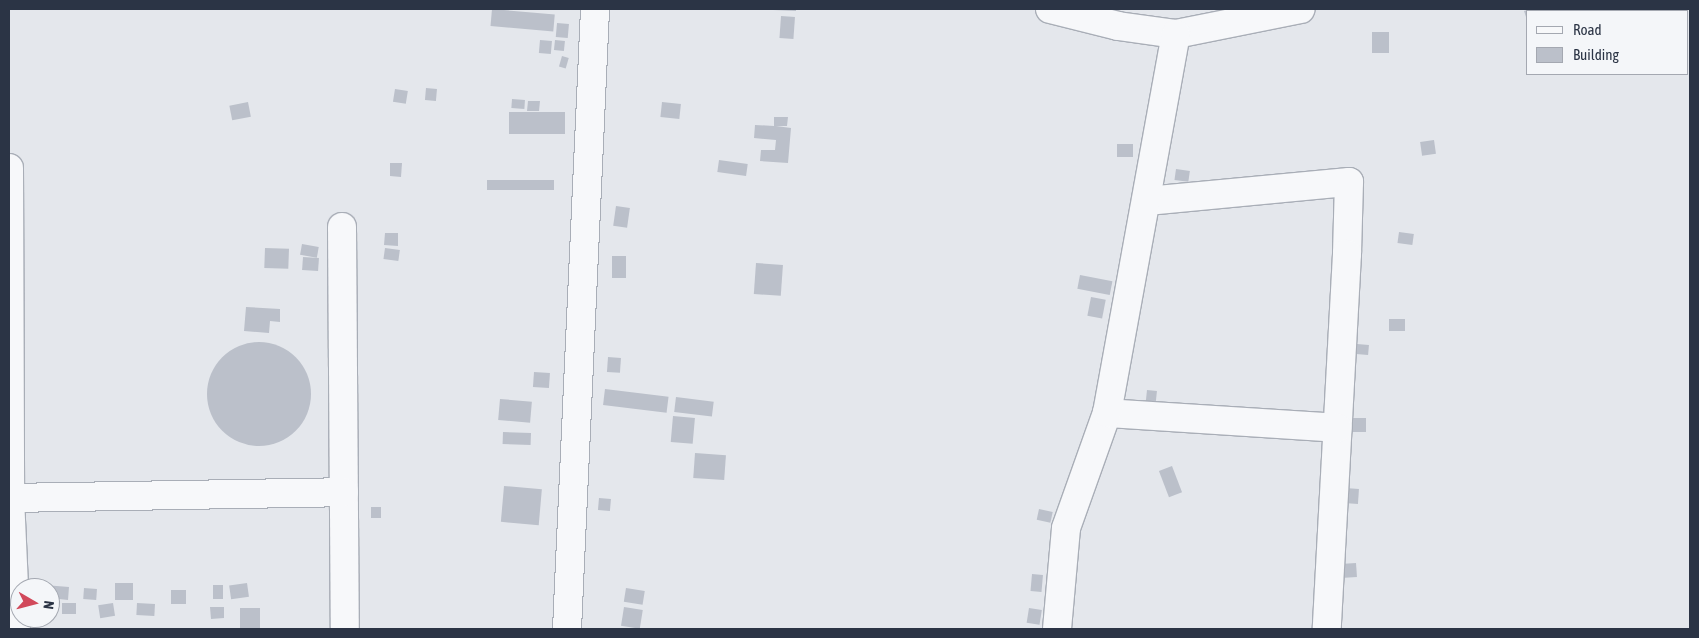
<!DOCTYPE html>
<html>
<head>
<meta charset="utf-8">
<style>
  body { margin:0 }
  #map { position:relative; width:1699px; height:638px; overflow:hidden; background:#e4e7ec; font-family:"Asap Condensed",sans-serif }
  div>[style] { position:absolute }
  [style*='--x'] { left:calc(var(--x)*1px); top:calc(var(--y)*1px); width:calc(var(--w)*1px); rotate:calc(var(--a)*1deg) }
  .building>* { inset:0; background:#bbc0ca; transform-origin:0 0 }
  .round { border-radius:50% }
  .roads { filter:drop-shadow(1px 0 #a9aeb7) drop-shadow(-1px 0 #a9aeb7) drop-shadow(0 1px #a9aeb7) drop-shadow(0 -1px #a9aeb7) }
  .street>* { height:28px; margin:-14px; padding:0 14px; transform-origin:14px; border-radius:14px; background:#f7f8fa }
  span { translate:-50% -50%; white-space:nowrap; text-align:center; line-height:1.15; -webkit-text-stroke:4.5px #f4f6f9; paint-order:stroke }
  .frame { position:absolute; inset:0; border:10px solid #2b3445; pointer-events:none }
  .legend { position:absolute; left:1526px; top:10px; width:162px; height:65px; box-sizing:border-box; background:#f4f6f9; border:1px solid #a4a8b1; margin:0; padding:6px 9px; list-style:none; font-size:15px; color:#2b3445 }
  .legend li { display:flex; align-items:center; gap:10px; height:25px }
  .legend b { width:25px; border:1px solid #a4a8b1 }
  .north { position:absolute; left:10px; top:578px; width:50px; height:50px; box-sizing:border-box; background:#f4f6f9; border:1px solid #a4a8b1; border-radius:50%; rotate:98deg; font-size:14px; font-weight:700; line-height:20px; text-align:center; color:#2b3445 }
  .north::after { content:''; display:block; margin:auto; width:18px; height:22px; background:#d1495b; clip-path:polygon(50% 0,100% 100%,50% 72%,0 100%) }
</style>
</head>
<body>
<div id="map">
  <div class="building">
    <i style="left:492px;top:9px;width:63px;height:17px;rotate:5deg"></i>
    <i style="clip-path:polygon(773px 9px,796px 9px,796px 11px,773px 10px)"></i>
    <i style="clip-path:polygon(1530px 9px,1549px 9px,1550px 11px,1528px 11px,1527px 20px,1524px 11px)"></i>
    <i style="left:781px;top:16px;width:14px;height:22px;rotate:4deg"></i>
    <i style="left:557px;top:23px;width:12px;height:14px;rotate:5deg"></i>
    <i style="left:1372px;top:32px;width:17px;height:21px"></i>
    <i style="left:540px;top:40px;width:12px;height:13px;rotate:5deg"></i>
    <i style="left:555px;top:40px;width:10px;height:10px;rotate:6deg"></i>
    <i style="left:562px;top:56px;width:7px;height:11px;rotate:16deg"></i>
    <i style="left:426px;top:88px;width:11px;height:12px;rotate:5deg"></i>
    <i style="left:395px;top:89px;width:13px;height:13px;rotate:9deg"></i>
    <i style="left:512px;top:99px;width:13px;height:9px;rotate:4deg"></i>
    <i style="clip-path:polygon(528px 101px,540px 101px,539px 111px,527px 111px)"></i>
    <i style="left:248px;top:102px;width:15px;height:19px;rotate:79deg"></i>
    <i style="left:662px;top:102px;width:19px;height:15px;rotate:6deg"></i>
    <i style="left:509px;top:112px;width:56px;height:22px"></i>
    <i style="clip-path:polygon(774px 117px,788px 117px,787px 126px,776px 126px,791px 128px,788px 163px,760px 161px,761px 150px,775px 150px,776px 140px,754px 138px,755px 125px,774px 126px)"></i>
    <i style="left:1434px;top:140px;width:14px;height:14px;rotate:82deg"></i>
    <i style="left:1117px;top:144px;width:16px;height:13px"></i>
    <i style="left:719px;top:160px;width:29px;height:12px;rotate:8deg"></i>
    <i style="clip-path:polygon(390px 163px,402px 163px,401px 177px,390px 176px)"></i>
    <i style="left:1176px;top:169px;width:14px;height:11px;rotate:8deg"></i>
    <i style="left:554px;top:180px;width:10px;height:67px;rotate:90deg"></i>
    <i style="left:616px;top:206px;width:14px;height:20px;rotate:8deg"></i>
    <i style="left:1399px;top:232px;width:15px;height:11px;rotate:8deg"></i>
    <i style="clip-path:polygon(385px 233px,398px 233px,398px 246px,384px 245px)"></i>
    <i style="left:302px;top:244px;width:17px;height:11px;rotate:10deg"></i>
    <i style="left:265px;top:248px;width:24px;height:20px;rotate:2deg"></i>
    <i style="left:385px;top:248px;width:15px;height:11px;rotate:8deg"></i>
    <i style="left:612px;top:256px;width:14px;height:22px"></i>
    <i style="left:303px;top:257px;width:16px;height:13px;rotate:4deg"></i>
    <i style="left:756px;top:263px;width:27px;height:31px;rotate:4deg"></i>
    <i style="left:1080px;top:275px;width:33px;height:14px;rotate:11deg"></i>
    <i style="left:1091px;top:297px;width:15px;height:19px;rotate:11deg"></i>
    <i style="clip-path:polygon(246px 307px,280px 309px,280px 322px,270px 321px,269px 333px,244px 331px)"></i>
    <i style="left:1389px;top:319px;width:16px;height:12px"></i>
    <i class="round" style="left:207px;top:342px;width:104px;height:104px"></i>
    <i style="left:1357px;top:344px;width:12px;height:10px;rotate:5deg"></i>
    <i style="left:608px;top:357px;width:13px;height:15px;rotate:4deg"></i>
    <i style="left:534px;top:372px;width:16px;height:15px;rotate:4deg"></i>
    <i style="left:605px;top:389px;width:64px;height:16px;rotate:7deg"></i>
    <i style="left:1147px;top:390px;width:10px;height:11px;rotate:6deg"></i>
    <i style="left:676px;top:397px;width:38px;height:15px;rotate:7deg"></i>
    <i style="left:500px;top:399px;width:32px;height:21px;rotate:5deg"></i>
    <i style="left:673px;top:416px;width:22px;height:26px;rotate:5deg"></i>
    <i style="left:1350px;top:418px;width:16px;height:14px"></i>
    <i style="left:503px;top:432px;width:28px;height:12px;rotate:2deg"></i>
    <i style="left:695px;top:453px;width:31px;height:25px;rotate:4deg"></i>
    <i style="left:1172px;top:466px;width:28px;height:14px;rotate:69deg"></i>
    <i style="left:504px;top:486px;width:38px;height:36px;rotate:5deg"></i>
    <i style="left:1345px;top:488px;width:14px;height:15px;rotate:4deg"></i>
    <i style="left:599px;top:498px;width:12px;height:12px;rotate:5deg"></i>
    <i style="left:371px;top:507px;width:10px;height:11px"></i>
    <i style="left:1039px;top:509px;width:14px;height:11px;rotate:12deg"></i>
    <i style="left:1356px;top:563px;width:14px;height:16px;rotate:86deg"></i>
    <i style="left:1032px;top:574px;width:11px;height:17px;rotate:5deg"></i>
    <i style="left:133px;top:583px;width:17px;height:18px;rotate:90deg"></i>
    <i style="left:247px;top:583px;width:14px;height:18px;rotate:82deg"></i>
    <i style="clip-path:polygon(44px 585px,69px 587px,68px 600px,50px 598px,50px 588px,44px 588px)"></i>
    <i style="left:213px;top:585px;width:10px;height:14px"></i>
    <i style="left:84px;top:588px;width:13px;height:11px;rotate:4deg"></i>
    <i style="left:626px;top:588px;width:19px;height:14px;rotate:9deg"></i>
    <i style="left:171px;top:590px;width:15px;height:14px"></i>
    <i style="left:76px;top:603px;width:11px;height:14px;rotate:90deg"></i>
    <i style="left:113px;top:603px;width:13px;height:15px;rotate:81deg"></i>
    <i style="left:137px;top:603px;width:18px;height:12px;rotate:3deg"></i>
    <i style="clip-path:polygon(210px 607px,224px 607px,224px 618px,211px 619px)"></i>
    <i style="left:624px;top:607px;width:19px;height:19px;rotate:9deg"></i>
    <i style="left:240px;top:608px;width:20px;height:21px"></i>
    <i style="left:1029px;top:608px;width:13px;height:15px;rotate:9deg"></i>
  </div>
  <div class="roads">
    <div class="street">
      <i style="--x:1050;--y:9;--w:70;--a:14"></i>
      <i style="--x:1118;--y:26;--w:59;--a:7.9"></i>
      <i style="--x:1176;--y:34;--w:127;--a:-11.3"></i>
      <i style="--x:9;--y:168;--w:330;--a:89.8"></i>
      <i style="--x:10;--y:498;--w:131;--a:87.4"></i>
      <i style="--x:1147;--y:201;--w:203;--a:-5.4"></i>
      <i style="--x:1349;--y:182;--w:72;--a:91.6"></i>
      <i style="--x:1347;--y:254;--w:376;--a:93.1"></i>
      <i style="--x:342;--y:227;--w:402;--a:89.6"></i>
      <i style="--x:1107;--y:413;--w:231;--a:3.7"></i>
      <i style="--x:9;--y:498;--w:335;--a:-1"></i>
      <i style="--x:567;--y:629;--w:621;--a:-87.41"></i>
      <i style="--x:1057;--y:629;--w:101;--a:-84.9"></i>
      <i style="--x:1066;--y:528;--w:122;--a:-70.4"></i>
      <i style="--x:1107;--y:413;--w:385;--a:-79.7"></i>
    </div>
  </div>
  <div class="frame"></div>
  <ul class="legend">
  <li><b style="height:6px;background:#f7f8fa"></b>Road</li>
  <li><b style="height:14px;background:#bbc0ca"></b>Building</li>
  </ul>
  <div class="north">N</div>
</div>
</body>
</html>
